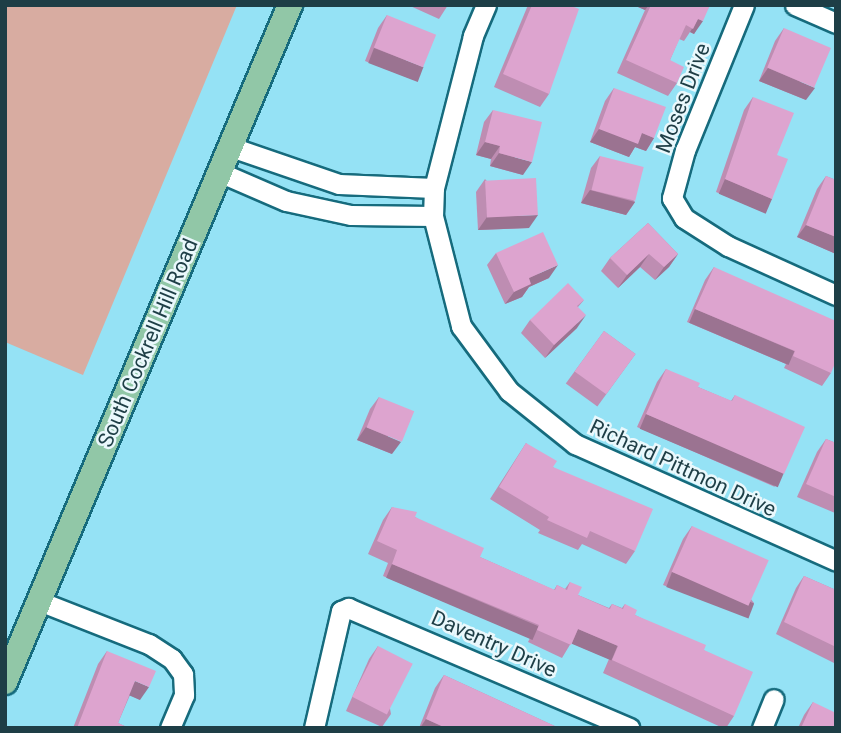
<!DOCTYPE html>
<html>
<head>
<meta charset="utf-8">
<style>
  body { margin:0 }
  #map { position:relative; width:841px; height:733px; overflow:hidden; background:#95e2f5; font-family:Roboto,sans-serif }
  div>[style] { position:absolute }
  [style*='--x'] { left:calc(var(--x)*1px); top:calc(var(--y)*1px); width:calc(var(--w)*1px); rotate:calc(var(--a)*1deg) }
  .green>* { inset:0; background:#d8aca1 }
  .roads { filter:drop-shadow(2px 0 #166b7d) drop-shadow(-2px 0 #166b7d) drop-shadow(0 2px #166b7d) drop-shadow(0 -2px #166b7d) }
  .minor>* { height:19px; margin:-9.5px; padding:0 9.5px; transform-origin:9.5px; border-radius:9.5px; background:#fff }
  .major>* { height:24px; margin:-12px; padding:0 12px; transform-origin:12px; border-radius:12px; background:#91c7a7 }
  .wall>* { inset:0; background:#be8db2; transform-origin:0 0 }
  .shaded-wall>* { inset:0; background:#9b7391; transform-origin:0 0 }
  .building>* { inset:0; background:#dda4cf; transform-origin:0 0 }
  span { translate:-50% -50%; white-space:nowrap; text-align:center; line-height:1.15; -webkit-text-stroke:5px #eaf8fc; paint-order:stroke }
  .street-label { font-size:21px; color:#1e3e46 }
  .frame { position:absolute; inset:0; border:7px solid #1e3e46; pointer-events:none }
</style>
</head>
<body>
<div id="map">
  <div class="green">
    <i style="clip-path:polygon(5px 5px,237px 5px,83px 375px,5px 342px)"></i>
  </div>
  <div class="roads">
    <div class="minor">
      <i style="--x:486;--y:5;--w:34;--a:113"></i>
      <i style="--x:473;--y:36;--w:157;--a:104.4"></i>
      <i style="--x:434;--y:188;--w:28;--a:92"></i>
      <i style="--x:433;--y:216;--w:114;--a:75.7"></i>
      <i style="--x:461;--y:326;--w:81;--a:53.6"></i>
      <i style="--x:509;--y:391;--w:85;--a:38.8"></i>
      <i style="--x:575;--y:444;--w:286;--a:24.1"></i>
      <i style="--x:744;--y:5;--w:157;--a:112.1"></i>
      <i style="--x:685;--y:150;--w:50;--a:105.2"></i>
      <i style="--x:672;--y:198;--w:23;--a:59"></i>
      <i style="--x:684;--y:218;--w:52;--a:32.5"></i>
      <i style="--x:728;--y:246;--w:119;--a:24.4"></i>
      <i style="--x:795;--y:5;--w:45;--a:23.7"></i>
      <i style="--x:231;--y:147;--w:114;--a:18.9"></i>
      <i style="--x:339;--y:184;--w:95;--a:2.4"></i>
      <i style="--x:219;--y:172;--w:73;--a:23.4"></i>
      <i style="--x:286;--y:201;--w:66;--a:12.2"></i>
      <i style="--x:351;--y:215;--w:82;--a:0.7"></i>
      <i style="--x:39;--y:601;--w:118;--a:21.4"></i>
      <i style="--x:149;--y:644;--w:27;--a:33"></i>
      <i style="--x:172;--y:659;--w:19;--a:54"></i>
      <i style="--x:183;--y:674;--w:21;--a:87"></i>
      <i style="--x:184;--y:695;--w:36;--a:113"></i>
      <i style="--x:314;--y:728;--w:120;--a:-77"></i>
      <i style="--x:341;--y:611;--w:8;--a:-23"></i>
      <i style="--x:348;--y:608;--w:306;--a:23.1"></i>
      <i style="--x:762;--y:728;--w:31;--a:-68"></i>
    </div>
    <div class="major">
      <i style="--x:5;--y:682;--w:735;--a:-67.17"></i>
    </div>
  </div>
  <div class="wall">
    <i style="clip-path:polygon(408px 5px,448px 5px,439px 19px)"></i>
    <i style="clip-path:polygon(528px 5px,569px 5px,549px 94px,540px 107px,494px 87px)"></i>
    <i style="clip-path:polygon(640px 5px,710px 5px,694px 34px,690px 32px,684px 41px,679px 39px,670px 60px,677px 83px,668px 96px,617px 73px,645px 10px,638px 7px)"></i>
    <i style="clip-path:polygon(387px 15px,414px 80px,365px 61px,378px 28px)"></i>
    <i style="clip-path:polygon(784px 28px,806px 100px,759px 81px,775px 41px)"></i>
    <i style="clip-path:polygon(614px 88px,654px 138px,646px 151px,635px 147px,629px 157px,590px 142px,605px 101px)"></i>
    <i style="clip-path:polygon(753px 97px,777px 155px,772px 199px,763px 212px,716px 192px,744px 110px)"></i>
    <i style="clip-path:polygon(493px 110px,523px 175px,490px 166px,491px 159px,476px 155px,484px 122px)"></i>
    <i style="clip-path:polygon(600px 156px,635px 202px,626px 215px,581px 203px,591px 168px)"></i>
    <i style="clip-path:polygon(826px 176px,836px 180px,836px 254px,797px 237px,817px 189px)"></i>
    <i style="clip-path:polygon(485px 179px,529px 228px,478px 230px,476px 192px)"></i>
    <i style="clip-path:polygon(648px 223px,678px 254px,669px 267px,655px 280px,640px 267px,618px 288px,601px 271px,610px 258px)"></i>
    <i style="clip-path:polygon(496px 253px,549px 278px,529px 287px,522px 297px,505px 304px,487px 265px)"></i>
    <i style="clip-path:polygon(714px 267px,831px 373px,822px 386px,784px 368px,786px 364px,687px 322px,705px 280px)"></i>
    <i style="clip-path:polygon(584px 300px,578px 307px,577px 328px,545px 358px,521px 333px,530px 320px)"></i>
    <i style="left:604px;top:331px;width:39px;height:65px;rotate:36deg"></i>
    <i style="clip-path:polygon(666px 369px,698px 387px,731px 401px,735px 395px,775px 487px,637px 427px,657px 382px)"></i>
    <i style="clip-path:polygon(379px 397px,392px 454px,357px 440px,370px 409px)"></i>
    <i style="clip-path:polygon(826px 439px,836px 443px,836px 512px,835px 513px,797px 497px,817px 452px)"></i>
    <i style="clip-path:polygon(526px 443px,553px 467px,635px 551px,626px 564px,582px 544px,578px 550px,538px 533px,540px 530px,490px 499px)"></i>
    <i style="clip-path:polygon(392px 507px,415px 517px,480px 557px,554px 590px,557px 585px,565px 589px,570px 582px,578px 595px,609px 608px,612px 604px,622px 608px,625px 604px,635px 615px,704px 650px,734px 716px,726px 728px,723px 728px,603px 673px,609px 659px,571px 643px,562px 658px,528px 642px,530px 638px,383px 576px,388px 563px,368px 554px,383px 520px)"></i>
    <i style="clip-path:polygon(692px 526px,754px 603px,745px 616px,663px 585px,683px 539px)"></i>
    <i style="clip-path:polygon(804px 576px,836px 590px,836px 664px,776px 634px,796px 588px)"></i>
    <i style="clip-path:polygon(378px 646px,391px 714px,382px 727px,346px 711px,369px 659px)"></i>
    <i style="clip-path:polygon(107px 651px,140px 700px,130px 695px,118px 723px,129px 728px,73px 728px,98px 664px)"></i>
    <i style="clip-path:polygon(444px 675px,559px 728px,419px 728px,435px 688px)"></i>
    <i style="clip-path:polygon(813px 702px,836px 728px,798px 728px,804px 715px)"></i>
  </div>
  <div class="shaded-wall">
    <i style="clip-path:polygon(640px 5px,649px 5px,645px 10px,638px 7px)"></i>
    <i style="clip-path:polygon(698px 19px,703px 21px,694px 34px,690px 32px)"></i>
    <i style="left:374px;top:48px;width:53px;height:16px;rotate:21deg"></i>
    <i style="clip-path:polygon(768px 68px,815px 88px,806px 100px,759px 81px)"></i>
    <i style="clip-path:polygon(599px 129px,642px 133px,654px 138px,646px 151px,635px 147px,629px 157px,590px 142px)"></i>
    <i style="clip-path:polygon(485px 142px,500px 146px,491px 159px,476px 155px)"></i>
    <i style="clip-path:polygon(499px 153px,532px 162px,523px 175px,490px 166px)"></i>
    <i style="left:725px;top:179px;width:51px;height:16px;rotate:23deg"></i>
    <i style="clip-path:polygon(590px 190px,635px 202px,626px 215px,581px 203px)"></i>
    <i style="clip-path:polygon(538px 215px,529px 228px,478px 230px,487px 217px)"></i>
    <i style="clip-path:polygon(806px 225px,836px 237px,836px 254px,797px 237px)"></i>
    <i style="clip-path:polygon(649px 254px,640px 267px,618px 288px,627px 275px)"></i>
    <i style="clip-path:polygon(678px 254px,669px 267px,655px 280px,664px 267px)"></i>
    <i style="clip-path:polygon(558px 265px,549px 278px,529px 287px,522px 297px,505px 304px,514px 292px,529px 278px)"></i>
    <i style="left:695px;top:309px;width:108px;height:15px;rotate:23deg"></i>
    <i style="clip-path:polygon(586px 315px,577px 328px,545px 358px,554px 345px)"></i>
    <i style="left:646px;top:414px;width:150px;height:16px;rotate:23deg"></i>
    <i style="clip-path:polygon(366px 427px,401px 442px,392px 454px,357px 440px)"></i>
    <i style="left:392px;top:564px;width:159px;height:15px;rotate:23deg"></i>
    <i style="left:672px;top:572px;width:88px;height:16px;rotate:21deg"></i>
    <i style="left:578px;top:629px;width:43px;height:16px;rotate:23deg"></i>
    <i style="clip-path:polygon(135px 681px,149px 687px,140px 700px,126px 694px)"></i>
    <i style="clip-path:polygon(426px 719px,446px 728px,420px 728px)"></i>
  </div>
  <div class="building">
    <i style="clip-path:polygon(532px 5px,569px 5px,579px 9px,549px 94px,503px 74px)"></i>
    <i style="clip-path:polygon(651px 5px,710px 5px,703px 21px,698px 19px,693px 29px,686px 25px,670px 60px,684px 67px,677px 83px,626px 60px)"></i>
    <i style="left:387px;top:15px;width:53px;height:35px;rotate:22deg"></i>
    <i style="left:784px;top:28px;width:51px;height:43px;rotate:23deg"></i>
    <i style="clip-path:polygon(614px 88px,666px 107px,654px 138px,642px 133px,638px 144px,599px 129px)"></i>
    <i style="clip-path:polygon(753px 97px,794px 113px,777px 155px,788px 159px,772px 199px,725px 179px)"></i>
    <i style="clip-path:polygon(493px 110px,542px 122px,532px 162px,499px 153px,500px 146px,485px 142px)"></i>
    <i style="left:600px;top:156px;width:45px;height:35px;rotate:14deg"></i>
    <i style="clip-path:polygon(826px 176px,836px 180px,836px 237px,806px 225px)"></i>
    <i style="left:536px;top:178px;width:37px;height:51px;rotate:87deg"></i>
    <i style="clip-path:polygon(648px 223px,678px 254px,664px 267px,649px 254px,627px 275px,610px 258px)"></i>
    <i style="clip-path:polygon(543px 232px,558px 265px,529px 278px,531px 284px,514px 292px,496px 253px)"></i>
    <i style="clip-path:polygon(714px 267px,836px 321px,836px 361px,831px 373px,793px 356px,795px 351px,695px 309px)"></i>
    <i style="clip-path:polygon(568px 283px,584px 300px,577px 306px,586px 315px,554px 345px,530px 320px)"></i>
    <i style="left:604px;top:331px;width:39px;height:50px;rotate:36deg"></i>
    <i style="clip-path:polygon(666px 369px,700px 383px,698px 387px,732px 401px,735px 395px,805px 427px,784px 474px,646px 414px)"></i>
    <i style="left:379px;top:397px;width:38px;height:33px;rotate:22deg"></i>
    <i style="clip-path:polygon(826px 439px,836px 443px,836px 497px,806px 484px)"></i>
    <i style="clip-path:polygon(526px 443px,557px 461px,553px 467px,653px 509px,635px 551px,590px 531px,587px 538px,547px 520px,549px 517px,499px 487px)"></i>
    <i style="clip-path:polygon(392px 507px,417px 512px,415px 517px,484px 548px,480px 557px,555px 590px,557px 585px,567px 590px,570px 582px,582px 587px,578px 595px,610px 609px,612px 604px,623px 609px,625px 604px,637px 610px,635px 615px,706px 645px,704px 650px,753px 672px,734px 716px,612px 660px,618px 646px,578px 629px,571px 645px,537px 630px,539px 625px,392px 564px,397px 550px,377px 541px)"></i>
    <i style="left:692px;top:526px;width:84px;height:50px;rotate:24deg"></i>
    <i style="clip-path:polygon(804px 576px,836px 590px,836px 647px,784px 622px)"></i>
    <i style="left:378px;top:646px;width:39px;height:57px;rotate:27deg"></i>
    <i style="clip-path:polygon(107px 651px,156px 671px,149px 687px,135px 681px,118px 723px,129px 728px,77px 728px)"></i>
    <i style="clip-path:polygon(444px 675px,559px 728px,446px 728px,426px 719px)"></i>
    <i style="clip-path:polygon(813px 702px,836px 713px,836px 728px,801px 728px)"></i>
  </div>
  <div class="street-label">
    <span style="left:683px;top:98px;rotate:-69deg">Moses Drive</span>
    <span style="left:148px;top:343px;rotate:-67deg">South Cockrell Hill Road</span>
    <span style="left:683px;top:468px;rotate:25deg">Richard Pittmon Drive</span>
    <span style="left:494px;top:644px;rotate:24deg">Daventry Drive</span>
  </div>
  <div class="frame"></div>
</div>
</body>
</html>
